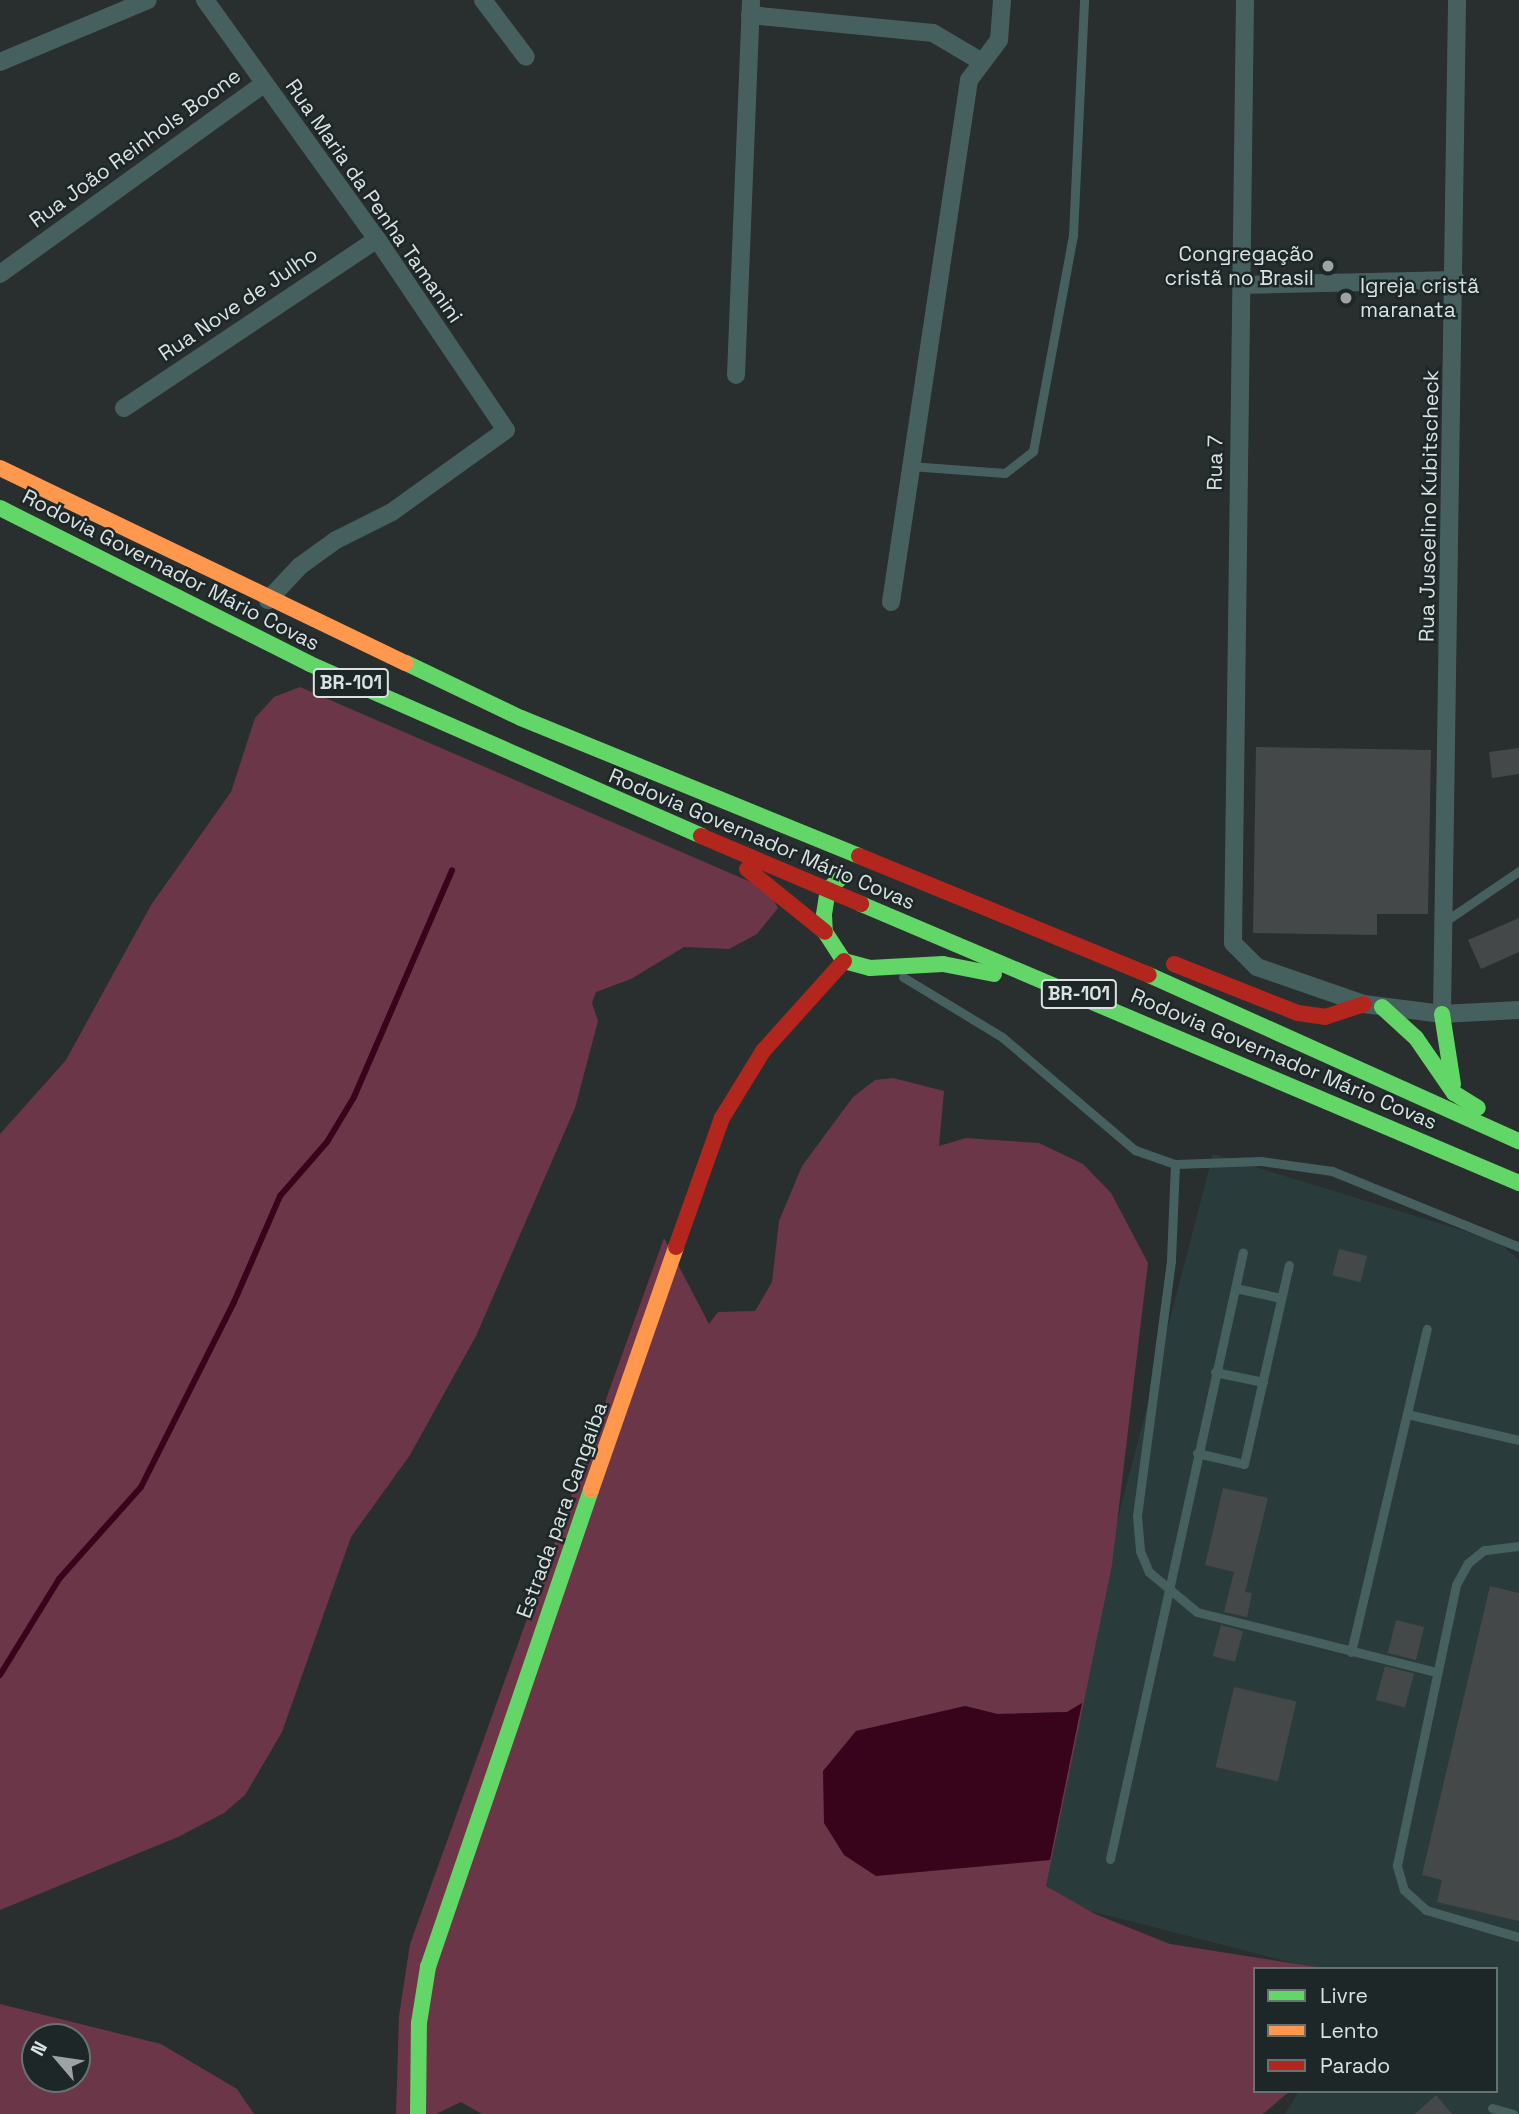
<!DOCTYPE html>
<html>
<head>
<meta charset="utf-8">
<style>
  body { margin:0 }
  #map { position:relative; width:1519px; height:2114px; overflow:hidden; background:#292e2e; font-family:"Space Grotesk",sans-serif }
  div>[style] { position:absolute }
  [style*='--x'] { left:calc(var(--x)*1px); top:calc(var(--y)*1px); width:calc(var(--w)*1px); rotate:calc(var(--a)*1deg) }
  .built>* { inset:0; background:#2a3b3b }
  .green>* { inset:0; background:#6b3648 }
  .water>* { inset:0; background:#37041b }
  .stream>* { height:6px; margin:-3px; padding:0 3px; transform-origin:3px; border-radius:3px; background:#37041b }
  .building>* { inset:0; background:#444848; transform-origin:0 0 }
  .lane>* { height:9px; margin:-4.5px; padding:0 4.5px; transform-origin:4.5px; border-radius:4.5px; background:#466060 }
  .street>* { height:18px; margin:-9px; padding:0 9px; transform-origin:9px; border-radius:9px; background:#466060 }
  .fast>* { height:16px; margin:-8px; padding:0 8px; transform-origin:8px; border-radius:8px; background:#63d668 }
  .slow>* { height:16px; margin:-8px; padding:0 8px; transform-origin:8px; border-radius:8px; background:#ff974d }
  .jam>* { height:16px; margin:-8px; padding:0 8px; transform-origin:8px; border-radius:8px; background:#b3261e }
  .dots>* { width:19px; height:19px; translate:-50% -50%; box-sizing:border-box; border:4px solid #1d2727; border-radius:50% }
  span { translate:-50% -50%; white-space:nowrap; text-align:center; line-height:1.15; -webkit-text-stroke:5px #1d2727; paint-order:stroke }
  .shield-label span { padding:2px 5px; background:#1d2727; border:2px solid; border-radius:5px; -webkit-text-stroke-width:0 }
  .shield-label { font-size:19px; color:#dbe2e2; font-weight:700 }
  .street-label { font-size:21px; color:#dbe2e2 }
  .poi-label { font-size:21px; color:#dbe2e2 }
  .right { translate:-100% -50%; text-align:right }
  .left { translate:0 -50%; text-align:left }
  .legend { position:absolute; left:1253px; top:1967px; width:245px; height:126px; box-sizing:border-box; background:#1d2727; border:2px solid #697272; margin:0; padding:9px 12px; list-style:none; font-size:21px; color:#dbe2e2 }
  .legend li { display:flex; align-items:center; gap:14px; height:35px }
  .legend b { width:35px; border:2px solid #697272 }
  .north { position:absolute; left:21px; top:2023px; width:70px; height:70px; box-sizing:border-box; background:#1d2727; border:2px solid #697272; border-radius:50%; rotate:299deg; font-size:19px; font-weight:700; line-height:28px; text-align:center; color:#dbe2e2 }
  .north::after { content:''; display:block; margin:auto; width:24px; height:32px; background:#9da3a3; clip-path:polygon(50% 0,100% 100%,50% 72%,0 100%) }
</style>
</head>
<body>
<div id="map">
  <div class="built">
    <i style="clip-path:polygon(1213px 1154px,1497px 1241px,1519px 1260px,1519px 2114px,1285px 2114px,1299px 2091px,1496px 2091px,1496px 1969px,1317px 1969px,1020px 1893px)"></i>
  </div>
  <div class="green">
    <i style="clip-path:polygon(300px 687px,767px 889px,778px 908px,757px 934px,729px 949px,684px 947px,631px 979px,596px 992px,592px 1003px,598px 1021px,575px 1108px,476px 1336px,410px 1455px,351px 1537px,282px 1732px,245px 1795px,224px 1813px,178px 1837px,0 1910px,0 1134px,66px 1060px,151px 905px,231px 792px,255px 718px,274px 697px)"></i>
    <i style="clip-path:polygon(evenodd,893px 1078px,944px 1091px,939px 1146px,966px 1138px,1039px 1143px,1083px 1164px,1111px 1193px,1148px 1263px,1112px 1565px,1046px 1886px,1095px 1914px,1170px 1944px,1329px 1969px,1255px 1969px,1255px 2091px,1290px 2091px,1263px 2114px,482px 2114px,461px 2102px,436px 2114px,396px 2114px,399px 2016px,410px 1944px,664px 1238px,709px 1324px,718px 1312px,755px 1311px,772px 1282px,779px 1221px,802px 1166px,853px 1097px,875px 1080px,893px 1078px,1081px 1703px,844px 1855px,965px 1706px,997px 1714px,1067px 1712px,1081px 1703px)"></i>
    <i style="clip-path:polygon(evenodd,0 2004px,161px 2044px,237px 2089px,254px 2114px,0 2114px,0 2004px,35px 2037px,77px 2037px,77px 2079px,35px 2079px,35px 2037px)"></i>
  </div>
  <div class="water">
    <i style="clip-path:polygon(1082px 1703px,1050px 1860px,876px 1876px,844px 1855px,824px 1823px,823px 1771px,856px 1731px,965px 1706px,997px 1714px,1067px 1712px)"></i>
  </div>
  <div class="stream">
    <i style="--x:0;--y:1675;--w:113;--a:-58.4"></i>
    <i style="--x:59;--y:1579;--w:123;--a:-48.3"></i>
    <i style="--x:141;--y:1487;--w:207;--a:-63.3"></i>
    <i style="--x:234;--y:1302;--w:116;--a:-66.5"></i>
    <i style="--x:280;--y:1196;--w:72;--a:-49"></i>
    <i style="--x:327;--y:1142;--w:52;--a:-59"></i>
    <i style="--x:354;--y:1097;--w:247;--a:-66.6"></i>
  </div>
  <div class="building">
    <i style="clip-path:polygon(1256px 747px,1431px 750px,1428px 914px,1377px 914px,1377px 935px,1253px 933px)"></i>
    <i style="clip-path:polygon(1519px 748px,1519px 774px,1492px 778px,1489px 752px)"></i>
    <i style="clip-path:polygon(1519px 918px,1519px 952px,1481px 969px,1468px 940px)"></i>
    <i style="left:1339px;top:1249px;width:29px;height:27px;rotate:14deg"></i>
    <i style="clip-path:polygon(1223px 1488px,1268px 1498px,1245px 1592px,1252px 1593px,1247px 1617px,1224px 1612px,1234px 1572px,1205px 1565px)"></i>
    <i style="clip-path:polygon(1490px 1586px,1519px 1593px,1519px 1921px,1437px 1902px,1442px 1880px,1422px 1875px)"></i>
    <i style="left:1396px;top:1620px;width:29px;height:34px;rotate:14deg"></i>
    <i style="left:1221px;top:1625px;width:23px;height:32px;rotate:15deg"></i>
    <i style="left:1385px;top:1666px;width:30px;height:35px;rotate:15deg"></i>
    <i style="left:1234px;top:1687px;width:64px;height:82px;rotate:13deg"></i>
    <i style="clip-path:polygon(1436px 2095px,1452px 2114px,1415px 2114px)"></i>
  </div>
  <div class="lane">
    <i style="--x:910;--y:466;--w:95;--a:4.2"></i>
    <i style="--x:1005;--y:473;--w:36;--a:-38"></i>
    <i style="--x:1033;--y:451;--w:220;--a:-79.5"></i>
    <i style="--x:1073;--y:235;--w:235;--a:-87.3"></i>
    <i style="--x:1444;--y:922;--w:91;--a:-34.2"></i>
    <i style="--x:903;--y:977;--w:116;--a:31.2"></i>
    <i style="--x:1002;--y:1037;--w:175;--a:40.4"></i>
    <i style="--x:1135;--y:1150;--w:42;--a:19.3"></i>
    <i style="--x:1175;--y:1164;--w:97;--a:92.4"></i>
    <i style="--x:1171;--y:1261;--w:257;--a:97.6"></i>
    <i style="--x:1137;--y:1516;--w:35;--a:85"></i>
    <i style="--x:1140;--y:1551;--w:23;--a:67"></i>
    <i style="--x:1149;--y:1572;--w:62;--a:39.8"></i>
    <i style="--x:1197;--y:1612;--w:246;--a:14.1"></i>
    <i style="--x:1175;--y:1164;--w:86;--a:-2"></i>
    <i style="--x:1261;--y:1161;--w:72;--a:8"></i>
    <i style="--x:1332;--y:1171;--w:202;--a:22.1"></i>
    <i style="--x:1235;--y:1288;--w:47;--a:12.3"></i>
    <i style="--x:1215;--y:1372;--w:49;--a:11.8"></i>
    <i style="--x:1407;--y:1414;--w:115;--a:13.1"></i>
    <i style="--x:1197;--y:1453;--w:48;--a:13.2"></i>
    <i style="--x:1244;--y:1464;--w:204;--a:-77.3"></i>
    <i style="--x:1519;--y:1546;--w:35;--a:173"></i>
    <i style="--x:1484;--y:1550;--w:21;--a:141"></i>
    <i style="--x:1468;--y:1563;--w:25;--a:119"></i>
    <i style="--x:1456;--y:1585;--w:287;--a:101.9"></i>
    <i style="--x:1397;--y:1866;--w:25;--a:74"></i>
    <i style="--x:1404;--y:1890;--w:30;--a:42"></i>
    <i style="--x:1426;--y:1910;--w:97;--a:16.2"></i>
    <i style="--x:1351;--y:1652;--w:332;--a:-76.8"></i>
    <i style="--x:1110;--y:1859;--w:621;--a:-77.64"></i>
    <i style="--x:1492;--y:2108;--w:22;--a:16"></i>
  </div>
  <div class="street">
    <i style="--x:205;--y:0;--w:294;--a:54.3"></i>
    <i style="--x:377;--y:239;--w:230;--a:56"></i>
    <i style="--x:506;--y:430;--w:140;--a:144.3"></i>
    <i style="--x:392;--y:512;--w:63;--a:153.4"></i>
    <i style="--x:336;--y:540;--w:44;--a:144.2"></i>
    <i style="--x:300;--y:566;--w:47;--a:133.3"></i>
    <i style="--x:483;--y:0;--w:71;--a:53"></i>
    <i style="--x:1245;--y:0;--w:943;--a:90.73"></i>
    <i style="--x:1233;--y:943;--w:34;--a:45"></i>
    <i style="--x:1257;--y:967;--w:113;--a:19.1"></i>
    <i style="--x:1364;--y:1004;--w:79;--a:7.3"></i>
    <i style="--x:1442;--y:1014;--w:77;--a:-3"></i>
    <i style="--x:750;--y:15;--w:184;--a:5.6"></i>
    <i style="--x:933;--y:33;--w:57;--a:30.6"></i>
    <i style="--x:0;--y:62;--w:160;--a:-22.7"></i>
    <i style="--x:0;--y:274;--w:324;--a:-35.8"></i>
    <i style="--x:1241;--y:285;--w:215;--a:-1.3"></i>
    <i style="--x:736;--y:375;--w:375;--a:-87.7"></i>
    <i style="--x:124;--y:408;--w:304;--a:-33.7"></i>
    <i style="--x:891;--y:602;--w:528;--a:-81.5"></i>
    <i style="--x:969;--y:80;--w:50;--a:-53.1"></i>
    <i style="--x:999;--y:40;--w:40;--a:-85.7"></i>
    <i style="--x:1442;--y:1014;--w:1014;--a:-89.15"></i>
  </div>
  <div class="fast">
    <i style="--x:0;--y:508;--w:347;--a:26.7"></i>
    <i style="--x:310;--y:664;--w:427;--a:23.7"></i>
    <i style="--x:406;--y:663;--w:127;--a:25.6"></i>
    <i style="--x:521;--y:718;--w:365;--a:22.2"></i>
    <i style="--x:842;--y:877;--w:18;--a:139"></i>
    <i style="--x:828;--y:889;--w:26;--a:99"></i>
    <i style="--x:824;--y:915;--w:17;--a:87"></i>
    <i style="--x:825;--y:932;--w:35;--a:57"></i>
    <i style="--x:844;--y:961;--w:27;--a:15"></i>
    <i style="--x:870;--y:968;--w:73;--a:-3.1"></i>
    <i style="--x:943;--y:964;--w:52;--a:11.1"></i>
    <i style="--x:861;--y:904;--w:715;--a:22.98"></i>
    <i style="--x:1149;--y:975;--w:406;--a:24.2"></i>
    <i style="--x:1382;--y:1007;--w:46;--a:42.4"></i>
    <i style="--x:1416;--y:1038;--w:67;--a:55.4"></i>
    <i style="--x:1454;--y:1093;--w:28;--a:32"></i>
    <i style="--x:1442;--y:1014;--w:71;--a:81.1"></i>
    <i style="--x:418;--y:2114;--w:91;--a:-89.4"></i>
    <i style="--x:419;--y:2023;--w:57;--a:-80.9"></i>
    <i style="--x:428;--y:1967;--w:504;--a:-71.13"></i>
  </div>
  <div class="slow">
    <i style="--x:0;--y:468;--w:450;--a:25.7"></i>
    <i style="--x:591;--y:1490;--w:257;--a:-70.7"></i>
  </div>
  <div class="jam">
    <i style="--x:701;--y:836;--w:174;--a:23"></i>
    <i style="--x:859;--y:856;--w:313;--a:22.3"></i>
    <i style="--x:747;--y:869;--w:100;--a:38.9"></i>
    <i style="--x:1174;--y:964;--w:133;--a:21.6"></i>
    <i style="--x:1298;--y:1013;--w:27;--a:8"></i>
    <i style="--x:1325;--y:1017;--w:41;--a:-18.4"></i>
    <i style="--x:676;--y:1247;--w:137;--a:-70.4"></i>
    <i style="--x:722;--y:1118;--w:79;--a:-58.5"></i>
    <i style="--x:763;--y:1051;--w:121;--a:-48"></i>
  </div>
  <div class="dots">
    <i style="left:1328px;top:266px;background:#9da3a3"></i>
    <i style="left:1346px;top:298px;background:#9da3a3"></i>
  </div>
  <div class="shield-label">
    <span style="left:351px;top:683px">BR-101</span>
    <span style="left:1079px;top:994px">BR-101</span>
  </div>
  <div class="street-label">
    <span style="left:135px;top:148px;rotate:-36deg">Rua João Reinhols Boone</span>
    <span style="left:374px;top:201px;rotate:55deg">Rua Maria da Penha Tamanini</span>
    <span style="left:238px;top:304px;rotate:-34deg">Rua Nove de Julho</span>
    <span style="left:1215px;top:463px;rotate:-89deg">Rua 7</span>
    <span style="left:1429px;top:506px;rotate:-89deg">Rua Juscelino Kubitscheck</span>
    <span style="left:171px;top:570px;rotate:27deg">Rodovia Governador Mário Covas</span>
    <span style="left:762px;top:839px;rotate:23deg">Rodovia Governador Mário Covas</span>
    <span style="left:1284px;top:1059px;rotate:23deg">Rodovia Governador Mário Covas</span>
    <span style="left:562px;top:1510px;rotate:-70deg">Estrada para Cangaíba</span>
  </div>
  <div class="poi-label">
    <span class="right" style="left:1314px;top:266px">Congregação<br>cristã no Brasil</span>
    <span class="left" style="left:1360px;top:298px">Igreja cristã<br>maranata</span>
  </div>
  <ul class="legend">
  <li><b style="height:9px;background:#63d668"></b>Livre</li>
  <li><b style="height:9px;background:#ff974d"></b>Lento</li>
  <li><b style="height:9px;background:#b3261e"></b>Parado</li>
  </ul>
  <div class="north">N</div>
</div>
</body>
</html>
